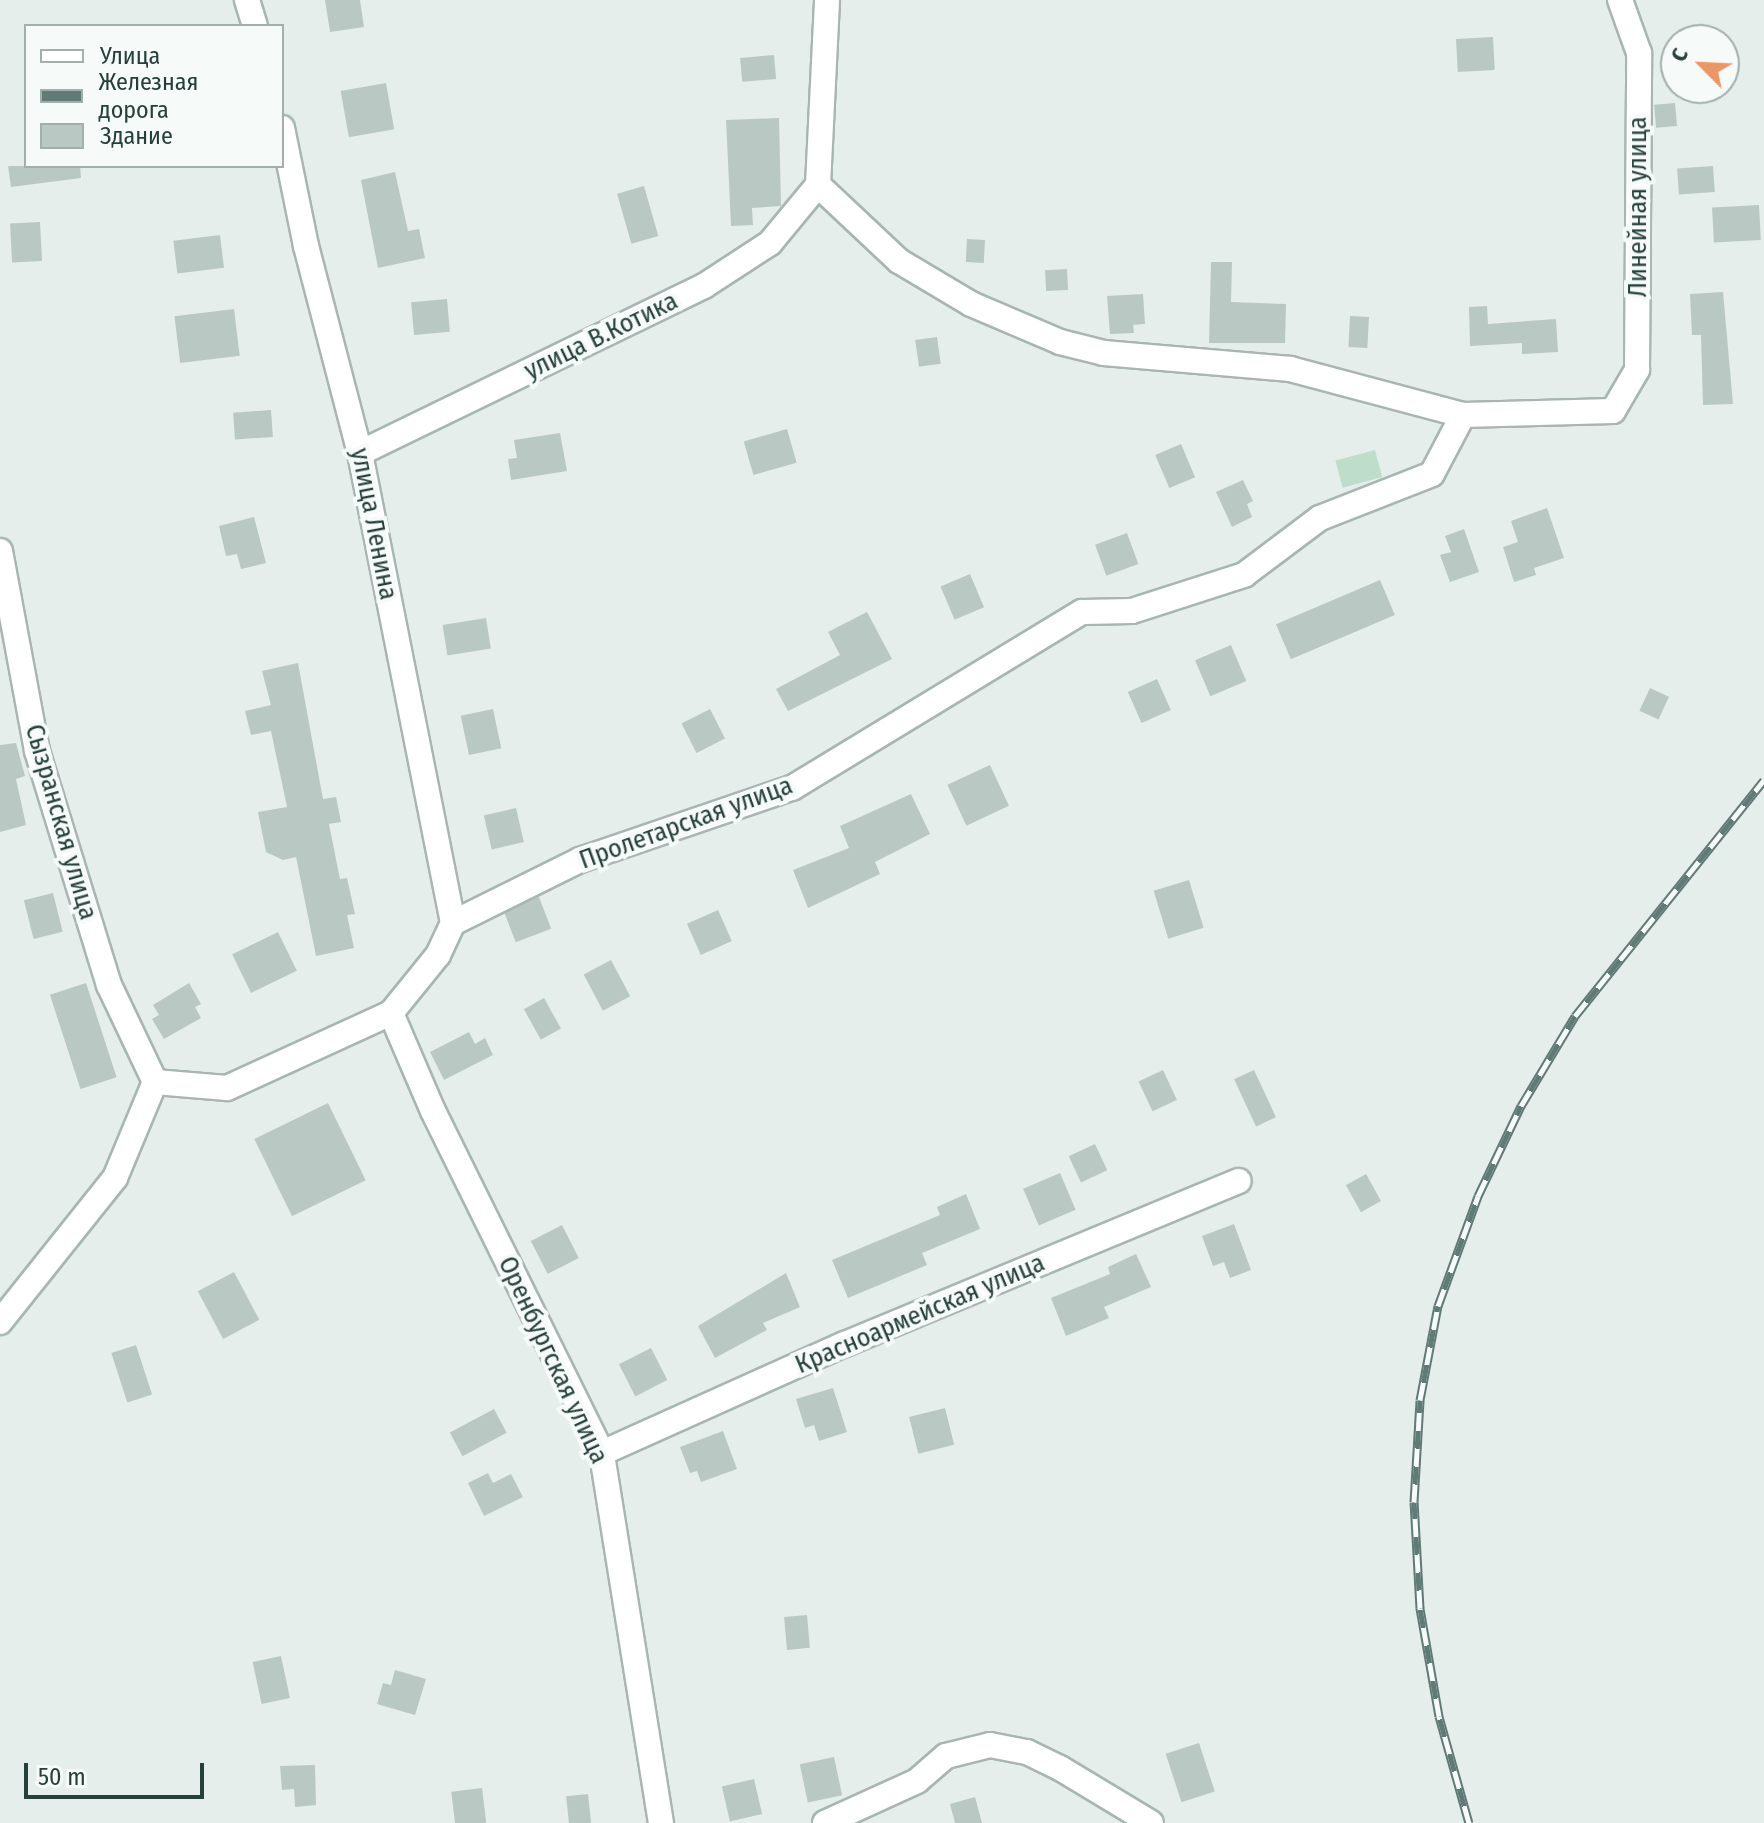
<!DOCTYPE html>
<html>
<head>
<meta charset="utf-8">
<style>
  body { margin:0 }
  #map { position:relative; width:1764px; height:1823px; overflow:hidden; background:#e5eeeb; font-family:"Fira Sans Condensed",sans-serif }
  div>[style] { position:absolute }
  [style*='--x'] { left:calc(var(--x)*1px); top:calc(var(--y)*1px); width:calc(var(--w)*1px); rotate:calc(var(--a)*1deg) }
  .green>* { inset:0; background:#bfddcb; transform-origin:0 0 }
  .building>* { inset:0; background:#bac8c4; transform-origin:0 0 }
  .roads { filter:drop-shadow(2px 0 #a8b6b3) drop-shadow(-2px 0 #a8b6b3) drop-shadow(0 2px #a8b6b3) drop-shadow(0 -2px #a8b6b3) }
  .minor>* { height:24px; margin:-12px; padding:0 12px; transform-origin:12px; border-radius:12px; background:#fff }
  .tertiary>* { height:24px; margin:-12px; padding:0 12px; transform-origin:12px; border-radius:12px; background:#fff }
  .rail>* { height:9px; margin-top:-4.5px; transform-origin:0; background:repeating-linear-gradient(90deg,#f6faf8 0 18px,#607a76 0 36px); box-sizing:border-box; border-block:2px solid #607a76 }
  span { translate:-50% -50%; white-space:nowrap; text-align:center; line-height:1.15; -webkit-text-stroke:8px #f6faf8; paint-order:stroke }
  .street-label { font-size:26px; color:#253f3b }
  .legend { position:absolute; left:24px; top:24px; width:260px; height:144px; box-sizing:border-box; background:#f6faf8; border:2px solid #a2afac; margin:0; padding:10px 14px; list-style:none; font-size:24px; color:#253f3b }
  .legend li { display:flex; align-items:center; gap:16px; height:40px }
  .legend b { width:40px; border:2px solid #a2afac }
  .north { position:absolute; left:1660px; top:24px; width:80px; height:80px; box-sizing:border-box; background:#f6faf8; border:2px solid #a2afac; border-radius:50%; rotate:294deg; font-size:22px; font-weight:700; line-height:32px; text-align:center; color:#253f3b }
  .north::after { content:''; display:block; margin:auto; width:28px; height:36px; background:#eb9666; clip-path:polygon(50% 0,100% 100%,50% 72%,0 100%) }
  .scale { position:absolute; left:24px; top:1763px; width:180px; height:36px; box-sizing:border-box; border:4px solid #253f3b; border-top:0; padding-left:10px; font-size:24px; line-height:28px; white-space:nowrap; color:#253f3b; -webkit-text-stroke:6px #f6faf8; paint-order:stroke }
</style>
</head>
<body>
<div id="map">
  <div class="green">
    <i style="left:1375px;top:450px;width:28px;height:41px;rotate:75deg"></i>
  </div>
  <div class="building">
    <i style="clip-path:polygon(325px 0,360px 0,364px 27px,330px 32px)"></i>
    <i style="left:1493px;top:37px;width:33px;height:37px;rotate:87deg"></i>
    <i style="left:774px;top:55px;width:24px;height:34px;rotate:85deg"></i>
    <i style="left:386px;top:83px;width:47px;height:46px;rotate:80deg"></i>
    <i style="left:1675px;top:103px;width:23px;height:21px;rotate:85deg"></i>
    <i style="clip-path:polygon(779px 118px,781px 206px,752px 208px,753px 225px,731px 226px,726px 120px)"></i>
    <i style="clip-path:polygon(8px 166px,80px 166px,81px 178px,11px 187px)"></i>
    <i style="left:1713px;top:166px;width:26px;height:36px;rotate:86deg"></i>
    <i style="clip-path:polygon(395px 172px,408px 231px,419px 229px,425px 258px,378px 268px,361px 180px)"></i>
    <i style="left:644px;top:186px;width:52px;height:28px;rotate:74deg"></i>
    <i style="left:1759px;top:205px;width:35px;height:47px;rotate:87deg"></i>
    <i style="left:40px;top:222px;width:39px;height:30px;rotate:87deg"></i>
    <i style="left:220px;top:235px;width:33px;height:47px;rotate:83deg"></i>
    <i style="left:967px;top:239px;width:18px;height:23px;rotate:3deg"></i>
    <i style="clip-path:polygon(1211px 262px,1232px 262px,1231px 302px,1286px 304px,1285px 343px,1209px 343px)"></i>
    <i style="left:1067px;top:269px;width:21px;height:22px;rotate:87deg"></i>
    <i style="clip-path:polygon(1723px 292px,1733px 404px,1703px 405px,1701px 335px,1692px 335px,1690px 294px)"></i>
    <i style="clip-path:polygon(1143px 294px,1145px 324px,1133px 325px,1134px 333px,1110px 334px,1107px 296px)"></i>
    <i style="left:447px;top:299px;width:33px;height:36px;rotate:85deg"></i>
    <i style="clip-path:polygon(1487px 306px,1488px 324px,1556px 319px,1558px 352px,1522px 354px,1522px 343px,1470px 346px,1469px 307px)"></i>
    <i style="left:234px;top:309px;width:47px;height:60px;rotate:83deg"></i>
    <i style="left:1350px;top:316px;width:19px;height:31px;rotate:3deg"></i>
    <i style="left:937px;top:337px;width:27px;height:22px;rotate:82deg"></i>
    <i style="left:271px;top:410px;width:27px;height:38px;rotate:86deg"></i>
    <i style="left:787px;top:429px;width:35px;height:45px;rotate:74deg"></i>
    <i style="clip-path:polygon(560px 433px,567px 471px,511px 480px,508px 459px,517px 458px,514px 440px)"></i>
    <i style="left:1181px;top:444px;width:36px;height:28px;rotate:67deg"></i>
    <i style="clip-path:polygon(1243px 480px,1253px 501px,1247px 504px,1252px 517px,1232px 527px,1216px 492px)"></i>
    <i style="clip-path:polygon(1547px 508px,1564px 558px,1534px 568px,1536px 575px,1514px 582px,1503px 547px,1518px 542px,1511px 521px)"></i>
    <i style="clip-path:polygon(254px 517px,266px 563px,241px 569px,237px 554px,226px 556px,219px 526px)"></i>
    <i style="clip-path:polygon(1464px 529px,1479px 572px,1450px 582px,1440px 555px,1451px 552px,1445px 536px)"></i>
    <i style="left:1127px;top:533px;width:33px;height:34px;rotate:70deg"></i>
    <i style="left:970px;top:574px;width:36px;height:32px;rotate:67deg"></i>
    <i style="left:1380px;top:580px;width:38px;height:113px;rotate:67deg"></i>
    <i style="clip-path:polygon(867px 612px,892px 659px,788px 711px,776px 689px,840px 655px,828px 632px)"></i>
    <i style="left:486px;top:618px;width:31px;height:44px;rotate:81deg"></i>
    <i style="left:1231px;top:645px;width:39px;height:39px;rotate:67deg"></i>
    <i style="clip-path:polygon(298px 663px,323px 799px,336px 797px,341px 822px,329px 824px,340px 879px,347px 878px,355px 914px,347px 915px,354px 948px,316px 956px,296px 857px,283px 860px,266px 852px,258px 812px,287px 807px,271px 731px,251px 735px,245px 711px,271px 705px,262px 671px)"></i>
    <i style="left:1157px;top:679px;width:34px;height:32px;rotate:66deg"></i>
    <i style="left:1650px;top:688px;width:21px;height:25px;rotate:25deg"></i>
    <i style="left:493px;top:709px;width:40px;height:33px;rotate:78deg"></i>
    <i style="left:710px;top:709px;width:33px;height:32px;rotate:63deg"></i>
    <i style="clip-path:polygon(16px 743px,25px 776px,16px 779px,26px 825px,0 832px,0 745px)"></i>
    <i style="left:990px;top:765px;width:45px;height:47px;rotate:65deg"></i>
    <i style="clip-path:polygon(911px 794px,930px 834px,875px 862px,880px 874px,808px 908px,793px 870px,849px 848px,840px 826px)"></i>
    <i style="left:516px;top:808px;width:35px;height:33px;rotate:77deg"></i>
    <i style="left:1189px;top:880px;width:50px;height:37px;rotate:73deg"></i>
    <i style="left:53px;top:893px;width:40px;height:30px;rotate:76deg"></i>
    <i style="left:539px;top:897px;width:34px;height:38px;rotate:69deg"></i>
    <i style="left:718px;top:910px;width:34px;height:34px;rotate:66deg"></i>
    <i style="left:278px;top:932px;width:43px;height:51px;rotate:64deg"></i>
    <i style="left:611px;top:960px;width:41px;height:31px;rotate:62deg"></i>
    <i style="left:86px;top:983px;width:99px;height:38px;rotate:72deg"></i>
    <i style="clip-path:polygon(189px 983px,201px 1004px,195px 1007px,201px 1018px,164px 1039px,152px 1019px,159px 1015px,153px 1005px)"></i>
    <i style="left:544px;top:998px;width:35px;height:23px;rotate:61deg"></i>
    <i style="clip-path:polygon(469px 1032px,475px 1044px,485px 1038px,493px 1055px,444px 1080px,430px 1052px)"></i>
    <i style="left:1163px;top:1070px;width:33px;height:27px;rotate:65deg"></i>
    <i style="left:1254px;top:1070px;width:52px;height:22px;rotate:65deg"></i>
    <i style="left:328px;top:1103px;width:86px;height:82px;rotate:64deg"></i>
    <i style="left:1095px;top:1144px;width:29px;height:29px;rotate:65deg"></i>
    <i style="left:1060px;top:1173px;width:40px;height:40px;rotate:67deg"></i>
    <i style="left:1366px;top:1174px;width:31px;height:23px;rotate:61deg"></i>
    <i style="clip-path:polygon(966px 1194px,980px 1229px,922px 1253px,927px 1265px,848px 1298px,832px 1260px,940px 1215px,937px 1207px)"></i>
    <i style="clip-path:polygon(1234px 1224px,1251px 1270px,1230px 1278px,1224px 1262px,1213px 1266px,1202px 1236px)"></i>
    <i style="left:562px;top:1225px;width:37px;height:35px;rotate:63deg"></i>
    <i style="clip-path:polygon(1136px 1254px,1151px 1287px,1104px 1307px,1109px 1318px,1066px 1336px,1051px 1298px,1110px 1274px,1108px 1267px)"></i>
    <i style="left:234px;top:1272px;width:54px;height:41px;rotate:62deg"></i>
    <i style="clip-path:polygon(786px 1273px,800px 1307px,763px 1323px,767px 1330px,715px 1358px,698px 1326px)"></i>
    <i style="left:136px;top:1345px;width:52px;height:26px;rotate:72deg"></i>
    <i style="left:651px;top:1348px;width:36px;height:36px;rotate:63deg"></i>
    <i style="clip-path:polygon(833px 1388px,847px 1432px,819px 1441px,814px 1425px,805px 1428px,796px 1399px)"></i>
    <i style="left:945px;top:1408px;width:38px;height:37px;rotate:76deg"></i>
    <i style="left:494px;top:1409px;width:27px;height:50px;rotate:62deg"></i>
    <i style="clip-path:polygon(723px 1431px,737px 1469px,701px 1482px,697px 1471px,690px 1473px,680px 1447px)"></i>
    <i style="clip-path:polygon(488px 1473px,493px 1483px,511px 1474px,523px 1497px,484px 1516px,468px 1483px)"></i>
    <i style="left:807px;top:1615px;width:33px;height:23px;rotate:85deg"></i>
    <i style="left:281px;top:1656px;width:43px;height:29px;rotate:78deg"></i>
    <i style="clip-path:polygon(395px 1670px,426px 1679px,415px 1715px,377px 1704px,383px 1683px,391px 1685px)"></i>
    <i style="left:1199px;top:1743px;width:51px;height:35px;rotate:72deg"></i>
    <i style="left:834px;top:1757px;width:39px;height:35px;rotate:78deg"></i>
    <i style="clip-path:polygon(315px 1765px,316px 1805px,295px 1807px,294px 1789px,282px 1790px,280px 1766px)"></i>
    <i style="left:754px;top:1779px;width:36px;height:33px;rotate:77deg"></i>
    <i style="left:482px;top:1788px;width:35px;height:31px;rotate:83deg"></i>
    <i style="left:588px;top:1794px;width:29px;height:22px;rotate:84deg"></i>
    <i style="clip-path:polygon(975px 1797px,982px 1823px,955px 1823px,950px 1804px)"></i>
  </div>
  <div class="roads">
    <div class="minor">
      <i style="--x:247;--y:0;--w:27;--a:73"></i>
      <i style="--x:282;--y:128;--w:120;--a:78.5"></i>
      <i style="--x:306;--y:246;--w:214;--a:75.4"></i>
      <i style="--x:818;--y:185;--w:111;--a:43.2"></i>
      <i style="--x:899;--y:261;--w:84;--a:30.8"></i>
      <i style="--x:971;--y:304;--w:97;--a:23.1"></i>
      <i style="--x:1060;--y:342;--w:45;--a:14"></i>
      <i style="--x:1104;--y:353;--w:187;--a:4.9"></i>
      <i style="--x:1290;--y:369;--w:179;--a:14.9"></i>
      <i style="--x:0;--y:551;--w:203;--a:79.5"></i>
      <i style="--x:37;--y:751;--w:245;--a:72.9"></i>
      <i style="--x:109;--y:985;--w:107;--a:64.6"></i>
      <i style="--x:453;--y:923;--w:142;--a:-26.4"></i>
      <i style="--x:580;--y:860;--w:224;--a:-18.8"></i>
      <i style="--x:792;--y:788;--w:339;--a:-31.3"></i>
      <i style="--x:1082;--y:612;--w:50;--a:-1.1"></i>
      <i style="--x:1132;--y:611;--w:118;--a:-17.8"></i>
      <i style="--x:1244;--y:575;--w:95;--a:-36.9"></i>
      <i style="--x:1320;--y:518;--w:120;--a:-21.4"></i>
      <i style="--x:1432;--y:474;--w:67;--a:-62.3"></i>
      <i style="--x:1463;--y:415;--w:150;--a:-1.5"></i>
      <i style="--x:1613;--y:411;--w:48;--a:-59.7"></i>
      <i style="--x:1637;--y:370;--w:317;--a:-89.6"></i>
      <i style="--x:1639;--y:53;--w:56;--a:-109.7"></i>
      <i style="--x:0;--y:1322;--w:184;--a:-51.4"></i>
      <i style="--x:115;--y:1178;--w:104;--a:-67.4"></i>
      <i style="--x:155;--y:1082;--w:72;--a:4.8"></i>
      <i style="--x:227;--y:1088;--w:180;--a:-24.6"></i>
      <i style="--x:602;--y:1453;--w:266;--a:-24.2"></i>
      <i style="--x:845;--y:1344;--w:426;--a:-22.5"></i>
      <i style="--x:825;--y:1823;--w:101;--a:-24.5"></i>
      <i style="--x:917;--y:1781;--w:38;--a:-41"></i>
      <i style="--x:946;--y:1756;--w:45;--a:-14"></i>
      <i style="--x:990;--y:1745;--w:38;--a:11"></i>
      <i style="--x:1027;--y:1752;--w:37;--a:26"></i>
      <i style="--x:1060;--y:1768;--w:106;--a:31.1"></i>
    </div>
    <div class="tertiary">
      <i style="--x:661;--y:1823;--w:375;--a:-99.1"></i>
      <i style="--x:602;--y:1453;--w:381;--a:-116.3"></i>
      <i style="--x:433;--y:1111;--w:107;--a:-113.2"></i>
      <i style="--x:391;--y:1013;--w:75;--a:-51"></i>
      <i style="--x:438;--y:955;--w:35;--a:-65"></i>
      <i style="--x:453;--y:923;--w:479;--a:-101.2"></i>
      <i style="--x:360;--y:453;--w:382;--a:-25.9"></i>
      <i style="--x:704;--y:286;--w:79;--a:-33.1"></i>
      <i style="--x:770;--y:243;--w:75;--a:-50.4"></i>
      <i style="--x:818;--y:185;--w:185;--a:-87.2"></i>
    </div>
  </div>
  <div class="rail">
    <i style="--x:1469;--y:1823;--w:111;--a:-105.7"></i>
    <i style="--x:1439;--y:1716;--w:110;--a:-100"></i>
    <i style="--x:1420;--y:1608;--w:106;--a:-93.2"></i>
    <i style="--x:1414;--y:1502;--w:102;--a:-86.6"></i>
    <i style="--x:1420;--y:1400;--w:96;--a:-79.2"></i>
    <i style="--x:1438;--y:1306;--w:117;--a:-70"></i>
    <i style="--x:1478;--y:1196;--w:100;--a:-64.5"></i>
    <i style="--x:1521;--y:1106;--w:105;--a:-59"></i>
    <i style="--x:1575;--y:1016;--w:302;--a:-51.3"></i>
  </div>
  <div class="street-label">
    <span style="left:1638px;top:207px;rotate:-90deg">Линейная улица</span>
    <span style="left:601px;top:336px;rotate:-26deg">улица В.Котика</span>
    <span style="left:374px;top:524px;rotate:79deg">улица Ленина</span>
    <span style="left:61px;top:822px;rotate:74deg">Сызранская улица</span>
    <span style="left:686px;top:823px;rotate:-20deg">Пролетарская улица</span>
    <span style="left:920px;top:1314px;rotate:-23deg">Красноармейская улица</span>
    <span style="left:553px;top:1360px;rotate:65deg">Оренбургская улица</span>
  </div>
  <ul class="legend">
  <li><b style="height:10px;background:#fff"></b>Улица</li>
  <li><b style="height:10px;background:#607a76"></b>Железная дорога</li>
  <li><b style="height:22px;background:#bac8c4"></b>Здание</li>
  </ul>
  <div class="north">С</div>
  <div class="scale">50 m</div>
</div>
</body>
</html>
